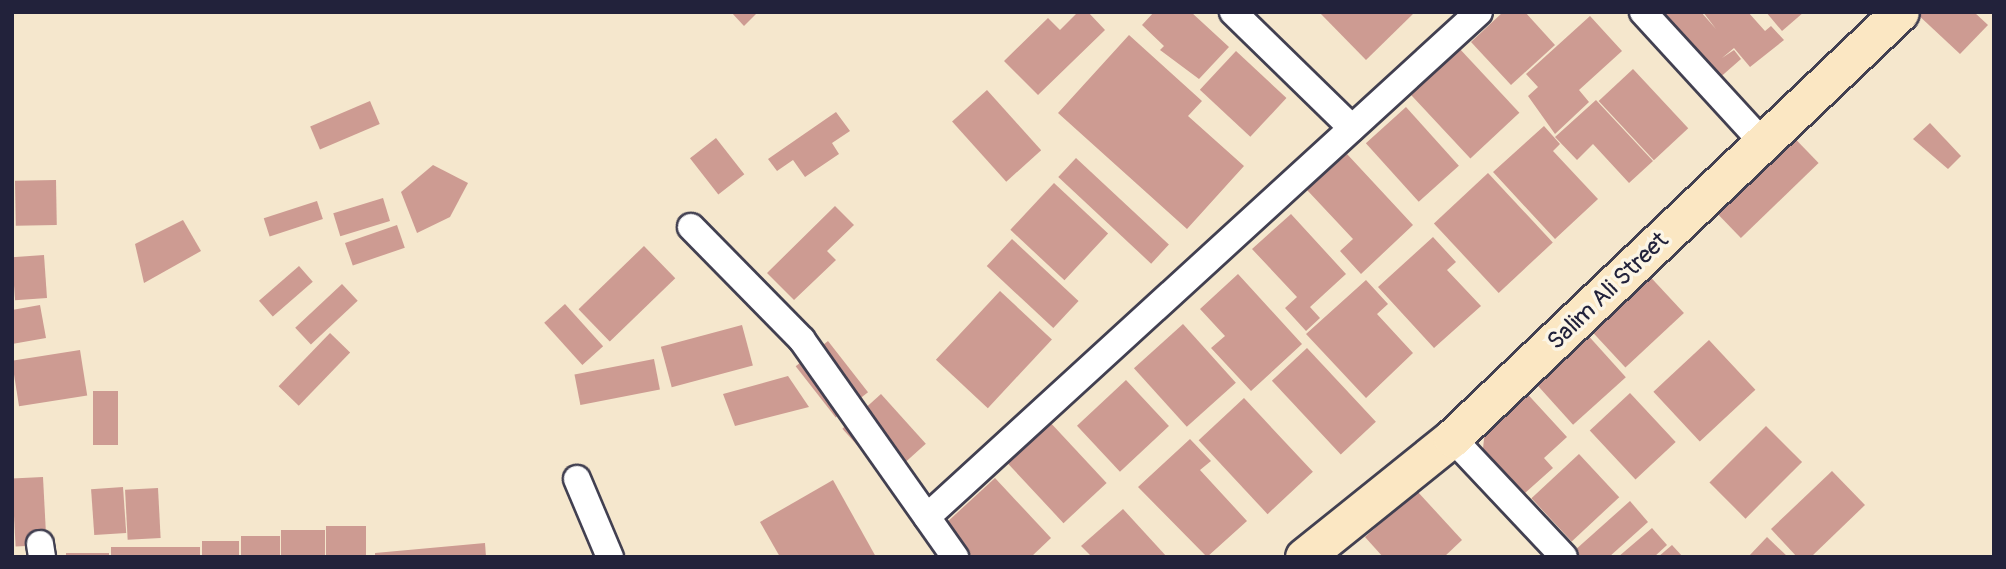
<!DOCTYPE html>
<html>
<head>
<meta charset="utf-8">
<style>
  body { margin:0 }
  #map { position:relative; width:2006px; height:569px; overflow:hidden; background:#f5e7cd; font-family:Pangolin,sans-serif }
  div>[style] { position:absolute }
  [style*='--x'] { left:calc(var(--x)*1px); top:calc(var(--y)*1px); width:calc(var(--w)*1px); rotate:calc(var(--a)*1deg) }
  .building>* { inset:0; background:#cd9b92; transform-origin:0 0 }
  .roads { filter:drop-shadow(2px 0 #424051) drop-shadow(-2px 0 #424051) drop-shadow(0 2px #424051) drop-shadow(0 -2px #424051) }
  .street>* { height:26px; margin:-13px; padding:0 13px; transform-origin:13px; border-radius:13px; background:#fff }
  .secondary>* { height:37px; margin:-18.5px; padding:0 18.5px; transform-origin:18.5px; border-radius:18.5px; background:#fbe7c3 }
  span { translate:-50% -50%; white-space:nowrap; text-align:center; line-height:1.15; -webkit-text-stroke:7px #fcf5e5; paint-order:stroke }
  .street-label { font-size:24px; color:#22223b }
  .frame { position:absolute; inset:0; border:14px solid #22223b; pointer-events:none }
</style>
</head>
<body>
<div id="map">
  <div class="building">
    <i style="clip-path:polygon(731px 12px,758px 12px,744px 26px)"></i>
    <i style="clip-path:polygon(1078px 12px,1088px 12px,1105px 30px,1038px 95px,1004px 61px,1048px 18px,1060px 30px)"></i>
    <i style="clip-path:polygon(1154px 12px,1191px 12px,1229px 47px,1199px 79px,1160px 50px,1164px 46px,1142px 25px)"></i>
    <i style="clip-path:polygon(1319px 12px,1415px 12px,1366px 60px)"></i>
    <i style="clip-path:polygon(1503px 12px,1525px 12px,1555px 45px,1511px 85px,1471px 42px)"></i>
    <i style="clip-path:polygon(1650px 12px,1701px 12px,1716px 29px,1703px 12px,1748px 12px,1765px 31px,1771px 26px,1784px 40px,1750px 67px,1734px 48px,1722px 58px,1734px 50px,1741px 59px,1717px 80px)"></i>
    <i style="clip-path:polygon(1766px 12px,1804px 12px,1782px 31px)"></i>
    <i style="clip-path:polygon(1915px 12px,1974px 12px,1988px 25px,1960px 54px)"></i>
    <i style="clip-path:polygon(1590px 16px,1622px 51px,1579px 90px,1589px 102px,1555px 134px,1528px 96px,1538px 87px,1526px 74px)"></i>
    <i style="clip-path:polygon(1129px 35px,1202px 101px,1188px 116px,1244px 166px,1187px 229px,1058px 113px)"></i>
    <i style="left:1458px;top:47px;width:90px;height:67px;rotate:47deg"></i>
    <i style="left:1236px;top:51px;width:69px;height:53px;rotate:43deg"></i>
    <i style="left:1633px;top:69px;width:81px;height:47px;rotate:47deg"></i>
    <i style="left:987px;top:90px;width:81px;height:47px;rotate:48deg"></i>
    <i style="clip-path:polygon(1596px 100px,1653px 161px,1629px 183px,1593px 144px,1577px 160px,1555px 137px)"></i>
    <i style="left:370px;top:101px;width:25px;height:65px;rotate:67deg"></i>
    <i style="left:1406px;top:107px;width:79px;height:54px;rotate:48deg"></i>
    <i style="clip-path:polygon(836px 112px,850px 131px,832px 143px,839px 154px,805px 177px,793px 160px,777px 171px,768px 159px)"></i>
    <i style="left:1779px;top:122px;width:57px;height:108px;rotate:46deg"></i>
    <i style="clip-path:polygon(1930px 123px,1961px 156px,1948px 169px,1913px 139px)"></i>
    <i style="clip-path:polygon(1544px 126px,1560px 144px,1553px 151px,1598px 199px,1555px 239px,1493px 172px)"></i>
    <i style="left:716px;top:138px;width:46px;height:33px;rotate:52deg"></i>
    <i style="clip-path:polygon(1347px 154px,1413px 225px,1361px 274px,1340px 251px,1353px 239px,1307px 190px)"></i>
    <i style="left:1076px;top:158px;width:127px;height:26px;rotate:43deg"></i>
    <i style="clip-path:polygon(433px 165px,468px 183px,450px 217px,417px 233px,401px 192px)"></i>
    <i style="left:1488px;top:173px;width:95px;height:74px;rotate:47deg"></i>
    <i style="left:56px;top:180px;width:45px;height:41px;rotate:89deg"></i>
    <i style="left:1054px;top:183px;width:74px;height:64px;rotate:43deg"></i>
    <i style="left:383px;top:198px;width:24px;height:52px;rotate:73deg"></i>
    <i style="left:317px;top:201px;width:19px;height:56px;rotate:72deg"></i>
    <i style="clip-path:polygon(835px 206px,854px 225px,827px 251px,836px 260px,794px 300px,767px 273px)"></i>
    <i style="clip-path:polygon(1291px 214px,1346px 274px,1310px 307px,1320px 318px,1306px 331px,1285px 308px,1297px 297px,1252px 249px)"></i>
    <i style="clip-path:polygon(183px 220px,201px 251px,144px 283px,135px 244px)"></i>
    <i style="left:397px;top:225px;width:24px;height:55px;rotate:71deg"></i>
    <i style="clip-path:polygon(1433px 237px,1456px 262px,1447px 270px,1481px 306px,1434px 348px,1378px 287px)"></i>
    <i style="left:1012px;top:239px;width:91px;height:37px;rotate:43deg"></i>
    <i style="left:644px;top:246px;width:45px;height:91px;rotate:46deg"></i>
    <i style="left:44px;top:255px;width:43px;height:32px;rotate:86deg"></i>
    <i style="left:299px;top:266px;width:21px;height:53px;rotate:49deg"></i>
    <i style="left:1643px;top:269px;width:60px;height:80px;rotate:47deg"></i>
    <i style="clip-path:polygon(1238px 274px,1302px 344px,1251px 391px,1211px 348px,1225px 336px,1200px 309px)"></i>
    <i style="clip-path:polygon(1366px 280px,1388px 304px,1377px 314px,1413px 353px,1366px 398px,1306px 334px)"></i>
    <i style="left:342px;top:284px;width:23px;height:64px;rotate:47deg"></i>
    <i style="left:1000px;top:291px;width:71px;height:94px;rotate:43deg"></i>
    <i style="left:565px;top:304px;width:57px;height:28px;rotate:48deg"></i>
    <i style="clip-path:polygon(40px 305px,46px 338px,12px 344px,12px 310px)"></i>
    <i style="left:1183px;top:324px;width:79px;height:66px;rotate:48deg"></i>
    <i style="left:742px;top:325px;width:42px;height:84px;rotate:75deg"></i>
    <i style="left:1585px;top:332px;width:61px;height:71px;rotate:48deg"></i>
    <i style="left:330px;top:333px;width:28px;height:74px;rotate:44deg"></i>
    <i style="left:1709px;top:340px;width:68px;height:76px;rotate:47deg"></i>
    <i style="left:828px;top:341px;width:65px;height:41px;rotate:52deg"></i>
    <i style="left:1307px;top:348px;width:101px;height:48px;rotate:47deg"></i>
    <i style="left:80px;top:350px;width:46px;height:69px;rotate:81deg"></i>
    <i style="left:654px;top:359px;width:31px;height:81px;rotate:79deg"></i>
    <i style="clip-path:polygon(788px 376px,809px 407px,735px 426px,723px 394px)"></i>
    <i style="left:1126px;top:380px;width:63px;height:67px;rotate:47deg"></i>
    <i style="clip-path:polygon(1521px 387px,1567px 437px,1544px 458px,1553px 468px,1525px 493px,1515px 483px,1510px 488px,1482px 458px,1486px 420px)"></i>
    <i style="left:93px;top:391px;width:25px;height:54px"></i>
    <i style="left:1630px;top:393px;width:67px;height:55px;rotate:47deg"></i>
    <i style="left:881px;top:394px;width:67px;height:52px;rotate:48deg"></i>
    <i style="left:1244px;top:398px;width:101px;height:62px;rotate:47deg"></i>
    <i style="left:1048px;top:420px;width:86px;height:59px;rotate:47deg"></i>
    <i style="left:1766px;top:426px;width:51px;height:80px;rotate:45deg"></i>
    <i style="clip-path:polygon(1190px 439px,1211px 461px,1200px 470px,1247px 521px,1207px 557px,1138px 487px)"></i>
    <i style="left:1579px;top:454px;width:59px;height:65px;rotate:47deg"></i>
    <i style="clip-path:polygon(1832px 471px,1865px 505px,1811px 557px,1797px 557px,1771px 529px)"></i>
    <i style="left:43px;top:477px;width:68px;height:31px;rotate:87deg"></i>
    <i style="clip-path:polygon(995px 478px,1051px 538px,1031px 557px,953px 557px,933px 535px)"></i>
    <i style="clip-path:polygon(833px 480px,876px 557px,780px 557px,760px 522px)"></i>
    <i style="left:123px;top:487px;width:46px;height:32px;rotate:86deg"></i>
    <i style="left:158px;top:488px;width:50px;height:33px;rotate:87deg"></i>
    <i style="clip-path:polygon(1417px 491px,1462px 540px,1444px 557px,1383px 557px,1365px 537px)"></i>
    <i style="clip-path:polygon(1630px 501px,1648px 522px,1609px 557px,1579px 557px,1574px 551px)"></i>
    <i style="clip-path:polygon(1123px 509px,1167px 557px,1092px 557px,1081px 546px)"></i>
    <i style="left:326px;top:526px;width:40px;height:31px"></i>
    <i style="clip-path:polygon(1652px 528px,1667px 545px,1654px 557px,1618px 557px)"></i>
    <i style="left:281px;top:530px;width:44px;height:27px"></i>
    <i style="left:241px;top:536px;width:39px;height:21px"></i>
    <i style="clip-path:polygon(1767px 537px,1788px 557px,1748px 557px)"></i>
    <i style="left:202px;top:541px;width:37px;height:16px"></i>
    <i style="clip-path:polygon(485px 543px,486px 557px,375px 557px,375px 553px)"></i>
    <i style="clip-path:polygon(1672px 545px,1683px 557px,1658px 557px)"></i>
    <i style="left:200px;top:547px;width:10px;height:89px;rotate:90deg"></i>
    <i style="left:66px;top:553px;width:43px;height:4px"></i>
  </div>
  <div class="roads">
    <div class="street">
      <i style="--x:1233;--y:12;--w:166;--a:44.3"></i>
      <i style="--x:1643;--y:12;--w:178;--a:47.5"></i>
      <i style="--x:691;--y:227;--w:158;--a:45.5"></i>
      <i style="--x:802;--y:340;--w:266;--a:54.8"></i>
      <i style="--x:1452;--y:438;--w:163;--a:46.7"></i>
      <i style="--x:577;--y:479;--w:85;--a:67.1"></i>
      <i style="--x:927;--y:517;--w:748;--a:-42.45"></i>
      <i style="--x:40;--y:544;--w:13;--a:81"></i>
    </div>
    <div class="secondary">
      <i style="--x:1304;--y:557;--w:190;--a:-38.8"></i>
      <i style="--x:1452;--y:438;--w:618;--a:-43.56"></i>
    </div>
  </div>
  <div class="street-label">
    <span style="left:1608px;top:291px;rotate:-44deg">Salim Ali Street</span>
  </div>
  <div class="frame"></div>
</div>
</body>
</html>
